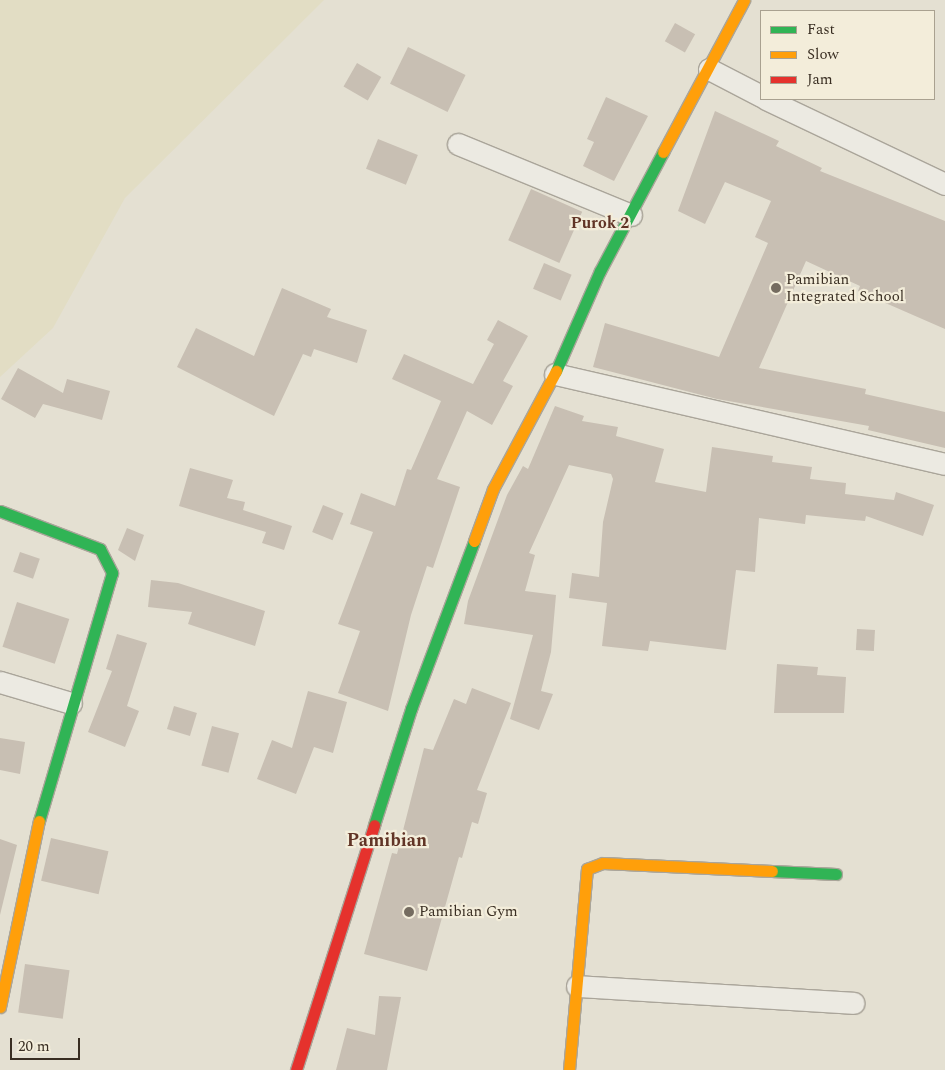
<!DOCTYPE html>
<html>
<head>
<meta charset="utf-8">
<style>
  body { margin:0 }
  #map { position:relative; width:945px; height:1070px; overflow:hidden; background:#e4e0d2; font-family:Spectral,serif }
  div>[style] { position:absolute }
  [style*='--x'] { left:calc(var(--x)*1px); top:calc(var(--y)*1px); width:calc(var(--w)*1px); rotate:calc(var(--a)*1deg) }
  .farmland>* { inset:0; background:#e2ddc4 }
  .building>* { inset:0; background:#c8bfb3; transform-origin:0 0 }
  .roads { filter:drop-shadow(1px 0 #aaa59a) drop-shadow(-1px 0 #aaa59a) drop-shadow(0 1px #aaa59a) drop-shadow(0 -1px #aaa59a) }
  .street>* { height:21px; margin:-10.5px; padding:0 10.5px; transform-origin:10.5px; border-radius:10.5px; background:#eceae2 }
  .fast>* { height:11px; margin:-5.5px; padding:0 5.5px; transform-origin:5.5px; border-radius:5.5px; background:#30b455 }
  .slow>* { height:11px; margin:-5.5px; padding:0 5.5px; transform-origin:5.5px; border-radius:5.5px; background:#ff9f0a }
  .jam>* { height:11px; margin:-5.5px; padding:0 5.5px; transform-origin:5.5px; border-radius:5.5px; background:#e5322d }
  .dots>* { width:14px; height:14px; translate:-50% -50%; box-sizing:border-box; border:2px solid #f3edda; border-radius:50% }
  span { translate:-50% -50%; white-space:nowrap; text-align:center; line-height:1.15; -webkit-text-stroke:4.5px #f3edda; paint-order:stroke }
  .poi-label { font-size:15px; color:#392e22 }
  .left { translate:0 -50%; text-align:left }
  .neighbourhood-label { font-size:16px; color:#613426; font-weight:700 }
  .quarter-label { font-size:18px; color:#613426; font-weight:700 }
  .legend { position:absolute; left:760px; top:10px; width:175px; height:90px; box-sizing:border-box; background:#f3edda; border:1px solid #a9a190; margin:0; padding:6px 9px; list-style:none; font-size:15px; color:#392e22 }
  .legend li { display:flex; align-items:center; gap:10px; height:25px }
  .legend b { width:25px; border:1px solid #a9a190 }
  .scale { position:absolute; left:10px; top:1038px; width:70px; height:22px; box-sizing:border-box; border:2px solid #392e22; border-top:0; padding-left:6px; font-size:15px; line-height:18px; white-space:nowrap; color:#392e22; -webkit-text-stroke:4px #f3edda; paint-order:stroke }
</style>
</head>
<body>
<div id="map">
  <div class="farmland">
    <i style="clip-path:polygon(0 0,324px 0,125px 198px,53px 328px,0 377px)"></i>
  </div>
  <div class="building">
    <i style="left:675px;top:23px;width:23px;height:21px;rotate:29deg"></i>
    <i style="left:408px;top:47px;width:64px;height:41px;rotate:26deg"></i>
    <i style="left:357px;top:63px;width:28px;height:27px;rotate:30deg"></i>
    <i style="clip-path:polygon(606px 97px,648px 116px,614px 181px,583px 166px,594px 142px,587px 139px)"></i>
    <i style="clip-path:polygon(715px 111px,779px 141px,776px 146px,822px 168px,820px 171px,945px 221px,945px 329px,858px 291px,860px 286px,806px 261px,759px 368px,866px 389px,865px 394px,945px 412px,945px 448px,868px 430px,869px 426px,717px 399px,593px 367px,605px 323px,719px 357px,768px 243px,755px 237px,771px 201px,725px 182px,705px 224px,678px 211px)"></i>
    <i style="left:378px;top:139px;width:43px;height:32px;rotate:22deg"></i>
    <i style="left:531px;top:189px;width:56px;height:56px;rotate:24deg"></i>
    <i style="left:544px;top:263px;width:30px;height:28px;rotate:23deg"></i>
    <i style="clip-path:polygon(282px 288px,331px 309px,327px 317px,367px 330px,357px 363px,314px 349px,311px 357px,303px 354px,274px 416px,177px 367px,196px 328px,254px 356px)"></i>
    <i style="clip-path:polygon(498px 320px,528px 336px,503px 381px,513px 386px,492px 425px,467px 411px,437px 479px,460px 487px,433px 568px,427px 566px,411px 615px,388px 711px,338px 693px,360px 631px,338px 624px,373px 532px,350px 524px,361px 493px,395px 506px,407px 469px,411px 470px,441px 401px,392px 379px,404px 354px,473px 384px,494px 344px,487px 340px)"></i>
    <i style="clip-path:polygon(18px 368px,63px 393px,67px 379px,110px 391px,102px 420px,43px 404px,35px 418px,1px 399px)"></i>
    <i style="clip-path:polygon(555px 406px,584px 416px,582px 421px,618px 427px,616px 436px,664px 449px,655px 482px,706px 492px,712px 447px,773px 456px,772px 462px,812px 467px,810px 479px,846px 483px,845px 494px,894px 500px,896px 492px,934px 505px,923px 536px,866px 516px,865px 521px,806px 515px,805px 524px,759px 518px,755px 572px,736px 570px,726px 650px,650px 641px,648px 651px,602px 646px,607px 603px,569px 598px,572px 573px,599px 577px,603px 522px,613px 479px,611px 474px,569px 465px,529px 553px,535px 555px,525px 591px,556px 595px,551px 652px,541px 691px,553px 694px,539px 730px,510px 719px,533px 635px,464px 624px,468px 601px,507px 495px,523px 466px,528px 469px)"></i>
    <i style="clip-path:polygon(190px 468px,233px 480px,227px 498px,245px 502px,243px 510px,292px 526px,284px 550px,262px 543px,266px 532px,179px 506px)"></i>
    <i style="left:323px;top:505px;width:22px;height:29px;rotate:22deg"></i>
    <i style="clip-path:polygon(127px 528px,144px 535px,135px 561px,118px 550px)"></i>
    <i style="left:20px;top:552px;width:21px;height:21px;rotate:19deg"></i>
    <i style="clip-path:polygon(151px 580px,178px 583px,265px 611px,255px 646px,188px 624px,192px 612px,148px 607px)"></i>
    <i style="left:17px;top:602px;width:55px;height:47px;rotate:18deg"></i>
    <i style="left:857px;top:629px;width:18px;height:21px;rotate:3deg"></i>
    <i style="clip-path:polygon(117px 634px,147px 643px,127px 706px,139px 711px,125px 747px,88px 732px,112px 671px,106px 669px)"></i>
    <i style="clip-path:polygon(777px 664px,818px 667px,817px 675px,846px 677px,844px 713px,774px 713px)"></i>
    <i style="clip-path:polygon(472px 688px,511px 703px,477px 790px,487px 793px,478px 824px,472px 822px,462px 858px,459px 857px,427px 971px,364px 954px,392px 853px,397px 854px,424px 748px,433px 750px,454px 699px,466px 704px)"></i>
    <i style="clip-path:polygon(308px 691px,347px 702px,333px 753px,314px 747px,296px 794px,257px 779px,272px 740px,292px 748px)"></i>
    <i style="left:174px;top:706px;width:24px;height:24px;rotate:17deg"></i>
    <i style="left:212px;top:726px;width:28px;height:41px;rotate:15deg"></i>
    <i style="clip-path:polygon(0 738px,25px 742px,20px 774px,0 770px)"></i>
    <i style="left:51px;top:838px;width:59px;height:44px;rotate:13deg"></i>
    <i style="clip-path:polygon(0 839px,17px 845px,0 915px)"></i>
    <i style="left:25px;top:964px;width:45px;height:49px;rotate:8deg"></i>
    <i style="clip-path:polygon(379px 996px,401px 997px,387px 1070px,336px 1070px,347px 1028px,375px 1035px)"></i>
  </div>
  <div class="roads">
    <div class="street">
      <i style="--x:709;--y:69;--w:59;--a:27.4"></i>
      <i style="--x:766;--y:99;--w:198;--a:25.4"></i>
      <i style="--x:458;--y:144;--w:187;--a:22.3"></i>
      <i style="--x:555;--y:374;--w:400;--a:13"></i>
      <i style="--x:0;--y:682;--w:74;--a:16.5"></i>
      <i style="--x:577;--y:986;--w:277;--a:3.5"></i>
    </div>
    <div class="fast">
      <i style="--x:556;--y:371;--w:109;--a:-66.3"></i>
      <i style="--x:600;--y:271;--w:135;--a:-62.1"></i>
      <i style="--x:0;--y:511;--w:107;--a:20.8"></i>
      <i style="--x:100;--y:549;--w:27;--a:63"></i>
      <i style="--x:112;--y:573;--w:259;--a:106.4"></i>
      <i style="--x:374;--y:825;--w:122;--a:-72.3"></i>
      <i style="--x:411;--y:709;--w:179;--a:-69.4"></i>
      <i style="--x:772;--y:871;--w:64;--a:2.7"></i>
    </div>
    <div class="slow">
      <i style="--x:663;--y:152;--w:172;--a:-61.9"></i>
      <i style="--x:474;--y:541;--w:55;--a:-69.9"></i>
      <i style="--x:493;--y:489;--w:134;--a:-61.9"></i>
      <i style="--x:0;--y:1007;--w:190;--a:-78.2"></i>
      <i style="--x:569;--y:1070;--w:202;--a:-84.9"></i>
      <i style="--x:587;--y:869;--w:17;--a:-21"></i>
      <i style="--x:603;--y:863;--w:169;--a:2.7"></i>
    </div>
    <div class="jam">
      <i style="--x:296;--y:1070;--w:257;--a:-72.3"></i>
    </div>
  </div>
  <div class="dots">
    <i style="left:776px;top:288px;background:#756c60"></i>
    <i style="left:409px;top:912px;background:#756c60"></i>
  </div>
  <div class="poi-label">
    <span class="left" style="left:786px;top:288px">Pamibian<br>Integrated School</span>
    <span class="left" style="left:419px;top:912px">Pamibian Gym</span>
  </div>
  <div class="neighbourhood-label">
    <span style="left:600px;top:223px">Purok 2</span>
  </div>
  <div class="quarter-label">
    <span style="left:387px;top:841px">Pamibian</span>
  </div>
  <ul class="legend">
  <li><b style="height:6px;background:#30b455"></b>Fast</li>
  <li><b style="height:6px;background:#ff9f0a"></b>Slow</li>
  <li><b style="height:6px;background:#e5322d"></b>Jam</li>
  </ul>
  <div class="scale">20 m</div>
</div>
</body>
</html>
